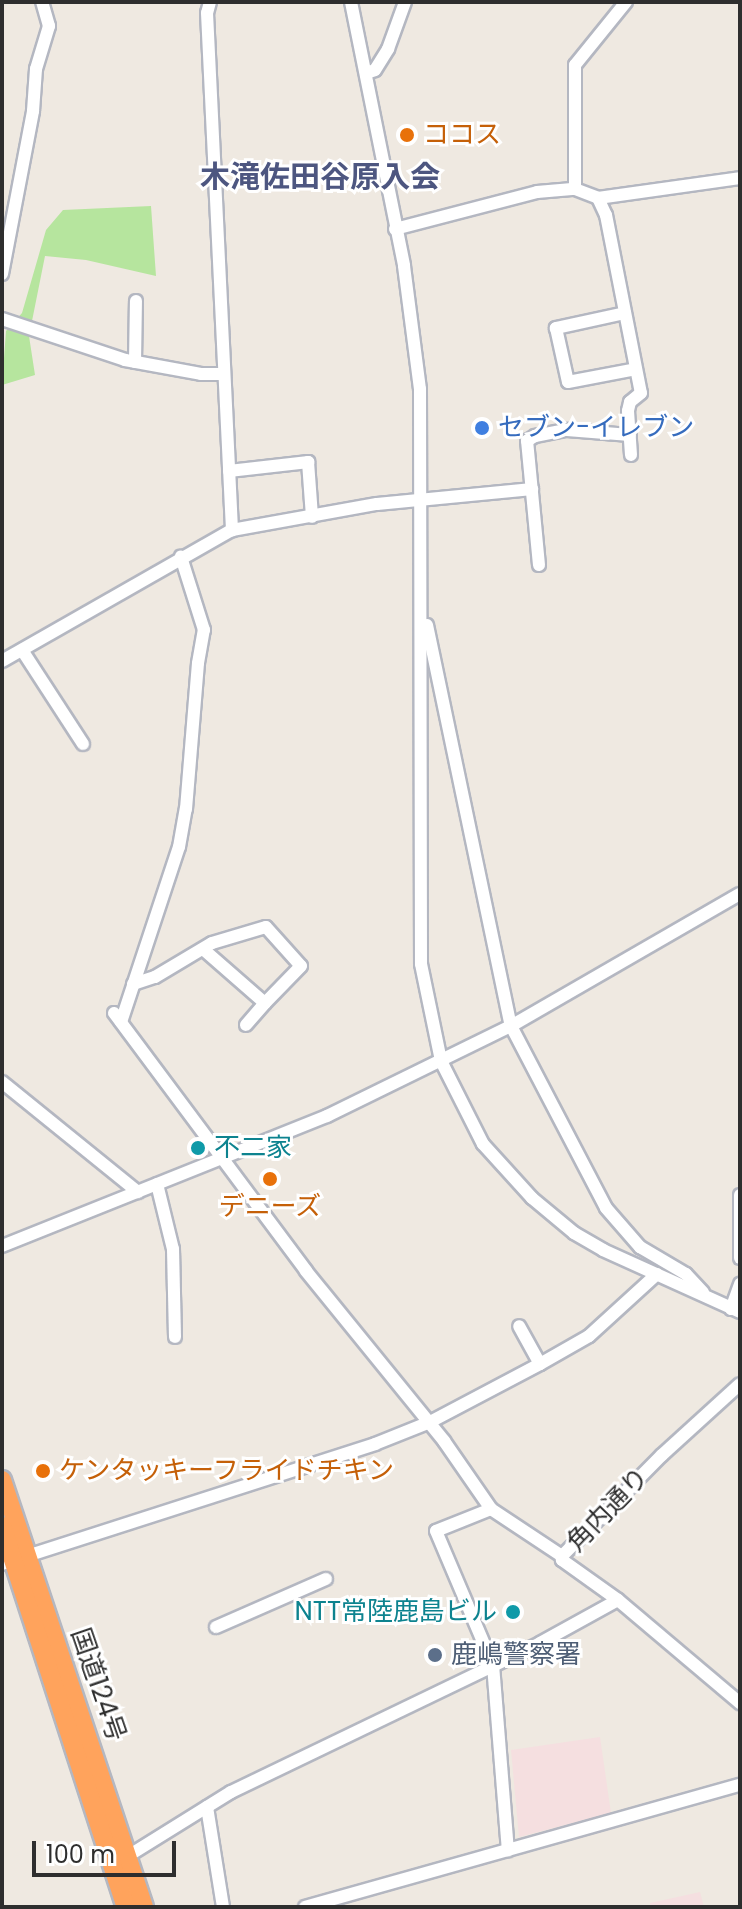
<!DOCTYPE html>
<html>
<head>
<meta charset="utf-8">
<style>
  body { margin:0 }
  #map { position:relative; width:742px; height:1909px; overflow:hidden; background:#efe9e1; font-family:Poppins,"Noto Sans JP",sans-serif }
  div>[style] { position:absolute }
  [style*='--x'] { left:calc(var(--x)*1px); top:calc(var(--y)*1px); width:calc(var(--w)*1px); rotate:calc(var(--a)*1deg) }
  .medical>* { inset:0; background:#f5dfe0 }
  .green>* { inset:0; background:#b6e59e }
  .roads { filter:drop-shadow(2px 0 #b4b7c1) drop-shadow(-2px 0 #b4b7c1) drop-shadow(0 2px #b4b7c1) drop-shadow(0 -2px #b4b7c1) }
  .minor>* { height:12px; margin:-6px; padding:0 6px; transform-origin:6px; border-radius:6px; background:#fff }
  .highway>* { height:18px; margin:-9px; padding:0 9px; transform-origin:9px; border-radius:9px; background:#ffa35c }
  .dots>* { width:22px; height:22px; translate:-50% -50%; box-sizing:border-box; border:4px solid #fff; border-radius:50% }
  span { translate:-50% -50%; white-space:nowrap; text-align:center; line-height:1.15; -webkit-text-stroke:6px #fff; paint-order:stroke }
  .food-label { font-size:26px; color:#c56008 }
  .left { translate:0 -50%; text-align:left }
  .shop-label { font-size:26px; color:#366cbe }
  .culture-label { font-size:26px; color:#0d838f }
  .right { translate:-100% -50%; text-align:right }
  .street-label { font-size:26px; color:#2e2e2e }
  .service-label { font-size:26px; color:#4e5e75 }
  .quarter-label { font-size:30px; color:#4d5680; font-weight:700 }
  .frame { position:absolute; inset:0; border:4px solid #2e2e2e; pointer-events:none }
  .scale { position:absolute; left:32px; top:1841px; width:144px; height:36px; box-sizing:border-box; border:4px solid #2e2e2e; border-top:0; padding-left:10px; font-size:24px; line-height:28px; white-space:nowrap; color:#2e2e2e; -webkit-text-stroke:6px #fff; paint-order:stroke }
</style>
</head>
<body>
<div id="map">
  <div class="medical">
    <i style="clip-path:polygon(600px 1737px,611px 1813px,519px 1837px,511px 1750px)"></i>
    <i style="clip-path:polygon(700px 1892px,704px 1907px,651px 1907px,650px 1903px)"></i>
  </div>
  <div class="green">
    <i style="clip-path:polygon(151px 206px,156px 276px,86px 260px,45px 256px,29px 336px,35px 375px,2px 385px,6px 331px,22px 313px,46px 230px,63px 210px)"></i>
  </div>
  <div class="roads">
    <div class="minor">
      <i style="--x:210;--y:2;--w:11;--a:105"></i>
      <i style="--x:207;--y:13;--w:518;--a:87.23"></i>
      <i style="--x:351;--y:2;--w:269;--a:78.6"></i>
      <i style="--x:404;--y:266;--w:124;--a:82.6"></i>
      <i style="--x:420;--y:389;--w:575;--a:89.9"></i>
      <i style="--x:421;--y:964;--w:99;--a:78.3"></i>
      <i style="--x:441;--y:1061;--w:93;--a:63.2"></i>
      <i style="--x:483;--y:1144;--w:73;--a:47.8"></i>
      <i style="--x:532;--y:1198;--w:55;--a:39.8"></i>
      <i style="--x:574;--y:1233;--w:34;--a:30"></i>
      <i style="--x:603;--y:1250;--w:150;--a:24.3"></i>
      <i style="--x:366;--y:73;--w:9;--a:-18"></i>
      <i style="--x:375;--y:70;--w:25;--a:-58"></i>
      <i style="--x:388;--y:49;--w:50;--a:-70.1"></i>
      <i style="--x:575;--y:189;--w:124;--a:-90"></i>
      <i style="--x:575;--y:65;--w:81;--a:-51"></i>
      <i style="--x:598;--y:198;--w:19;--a:65"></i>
      <i style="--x:606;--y:215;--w:181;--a:78.9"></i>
      <i style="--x:641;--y:393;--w:14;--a:141"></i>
      <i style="--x:630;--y:402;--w:9;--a:103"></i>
      <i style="--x:628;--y:411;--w:44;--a:86.1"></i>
      <i style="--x:395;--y:229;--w:147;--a:-14.6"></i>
      <i style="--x:537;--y:192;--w:38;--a:-5"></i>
      <i style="--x:575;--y:189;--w:25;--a:21"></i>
      <i style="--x:598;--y:198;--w:143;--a:-8"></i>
      <i style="--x:2;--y:274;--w:166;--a:-79.2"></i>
      <i style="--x:33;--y:111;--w:42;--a:-85.9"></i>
      <i style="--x:36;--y:69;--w:45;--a:-73.2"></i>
      <i style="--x:49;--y:26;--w:25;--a:-106"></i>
      <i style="--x:625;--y:313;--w:71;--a:167.7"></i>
      <i style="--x:556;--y:328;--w:55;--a:77.5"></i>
      <i style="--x:568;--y:382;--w:69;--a:-10.8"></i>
      <i style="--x:2;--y:319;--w:130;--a:18.4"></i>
      <i style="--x:125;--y:360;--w:77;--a:10.4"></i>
      <i style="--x:201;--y:374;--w:23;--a:0"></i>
      <i style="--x:135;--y:362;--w:61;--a:-89.1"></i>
      <i style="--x:229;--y:471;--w:80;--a:-6.5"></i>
      <i style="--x:308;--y:462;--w:55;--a:85.8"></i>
      <i style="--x:539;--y:565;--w:125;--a:-95.5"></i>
      <i style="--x:527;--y:441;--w:9;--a:-32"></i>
      <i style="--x:535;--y:436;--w:33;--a:-11"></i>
      <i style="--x:567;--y:430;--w:63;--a:4.5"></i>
      <i style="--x:427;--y:625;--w:410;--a:78.2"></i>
      <i style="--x:511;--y:1026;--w:205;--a:62.4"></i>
      <i style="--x:606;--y:1208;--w:52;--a:48.9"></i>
      <i style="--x:640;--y:1247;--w:53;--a:30.4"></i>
      <i style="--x:686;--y:1274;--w:25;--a:47"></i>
      <i style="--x:22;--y:650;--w:112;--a:57"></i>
      <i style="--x:2;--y:661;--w:265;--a:-29.7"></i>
      <i style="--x:232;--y:530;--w:147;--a:-10.2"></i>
      <i style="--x:377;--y:504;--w:156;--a:-5.5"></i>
      <i style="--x:203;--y:949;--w:82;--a:41.1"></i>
      <i style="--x:265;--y:1003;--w:29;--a:131"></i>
      <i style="--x:133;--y:984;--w:23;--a:-18"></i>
      <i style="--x:155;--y:977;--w:66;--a:-30.8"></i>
      <i style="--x:212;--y:943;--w:56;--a:-16.5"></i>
      <i style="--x:266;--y:927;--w:52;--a:48.1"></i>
      <i style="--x:301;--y:966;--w:52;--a:134.2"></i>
      <i style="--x:114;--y:1013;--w:322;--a:53.3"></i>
      <i style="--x:306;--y:1271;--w:219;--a:50.9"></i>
      <i style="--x:444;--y:1441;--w:83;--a:55.3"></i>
      <i style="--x:491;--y:1509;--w:85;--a:33.5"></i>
      <i style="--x:121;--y:1022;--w:184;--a:-71.7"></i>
      <i style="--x:179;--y:847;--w:39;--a:-80"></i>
      <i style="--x:186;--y:809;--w:146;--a:-85.3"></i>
      <i style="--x:198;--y:663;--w:34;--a:-80"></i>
      <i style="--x:204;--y:630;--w:77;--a:-107.5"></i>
      <i style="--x:2;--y:1082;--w:175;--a:39"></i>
      <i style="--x:157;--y:1184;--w:67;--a:76.2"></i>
      <i style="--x:173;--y:1249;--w:88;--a:88.7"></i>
      <i style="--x:740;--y:1195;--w:63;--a:90"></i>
      <i style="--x:2;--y:1246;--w:350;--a:-21.8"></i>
      <i style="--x:327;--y:1116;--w:205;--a:-26.1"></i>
      <i style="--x:511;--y:1026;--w:264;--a:-30"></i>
      <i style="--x:731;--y:1309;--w:27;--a:-70"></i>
      <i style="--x:540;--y:1364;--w:56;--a:-29.7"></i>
      <i style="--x:589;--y:1336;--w:92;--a:-42.4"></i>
      <i style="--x:491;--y:1509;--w:59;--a:158.2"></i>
      <i style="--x:436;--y:1531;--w:146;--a:67"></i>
      <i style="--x:493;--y:1665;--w:186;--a:85.4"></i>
      <i style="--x:2;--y:1564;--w:392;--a:-17.8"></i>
      <i style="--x:375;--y:1444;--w:59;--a:-21.8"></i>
      <i style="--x:430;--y:1422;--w:124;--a:-27.8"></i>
      <i style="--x:540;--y:1364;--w:43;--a:-118.9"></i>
      <i style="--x:618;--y:1600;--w:160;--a:40.2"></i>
      <i style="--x:216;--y:1627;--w:120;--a:-23.6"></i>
      <i style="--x:207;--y:1807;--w:101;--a:80.9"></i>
      <i style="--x:128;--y:1856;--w:121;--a:-31.9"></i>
      <i style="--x:231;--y:1792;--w:343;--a:-25.7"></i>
      <i style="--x:540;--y:1643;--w:89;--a:-28.9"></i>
      <i style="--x:618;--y:1600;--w:69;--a:-144.5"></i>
      <i style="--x:562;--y:1560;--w:4;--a:-90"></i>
      <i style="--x:562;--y:1556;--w:142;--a:-45.3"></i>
      <i style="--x:662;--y:1455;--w:105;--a:-42.3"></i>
      <i style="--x:305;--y:1907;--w:452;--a:-15.7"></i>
    </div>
    <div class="highway">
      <i style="--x:2;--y:1480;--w:450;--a:71.6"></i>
      <i style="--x:2;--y:1526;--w:401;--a:72"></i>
    </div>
  </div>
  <div class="dots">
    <i style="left:407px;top:135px;background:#e8710a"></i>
    <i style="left:482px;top:428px;background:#3f7fe0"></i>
    <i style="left:198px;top:1148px;background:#0f9aa8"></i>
    <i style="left:270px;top:1179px;background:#e8710a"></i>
    <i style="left:43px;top:1471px;background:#e8710a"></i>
    <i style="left:513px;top:1612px;background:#0f9aa8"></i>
    <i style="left:435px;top:1655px;background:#5c6f8a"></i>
  </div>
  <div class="food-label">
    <span class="left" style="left:423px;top:135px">ココス</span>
    <span style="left:270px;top:1207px">デニーズ</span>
    <span class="left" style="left:59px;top:1471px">ケンタッキーフライドチキン</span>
  </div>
  <div class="shop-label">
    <span class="left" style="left:498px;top:428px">セブン-イレブン</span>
  </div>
  <div class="culture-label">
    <span class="left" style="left:214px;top:1148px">不二家</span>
    <span class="right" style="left:497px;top:1612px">NTT常陸鹿島ビル</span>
  </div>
  <div class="street-label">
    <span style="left:608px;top:1510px;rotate:-46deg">角内通り</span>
    <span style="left:98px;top:1685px;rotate:71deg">国道124号</span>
  </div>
  <div class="service-label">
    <span class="left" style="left:451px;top:1655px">鹿嶋警察署</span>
  </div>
  <div class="quarter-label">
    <span style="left:320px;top:177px">木滝佐田谷原入会</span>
  </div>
  <div class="frame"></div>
  <div class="scale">100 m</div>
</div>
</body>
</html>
